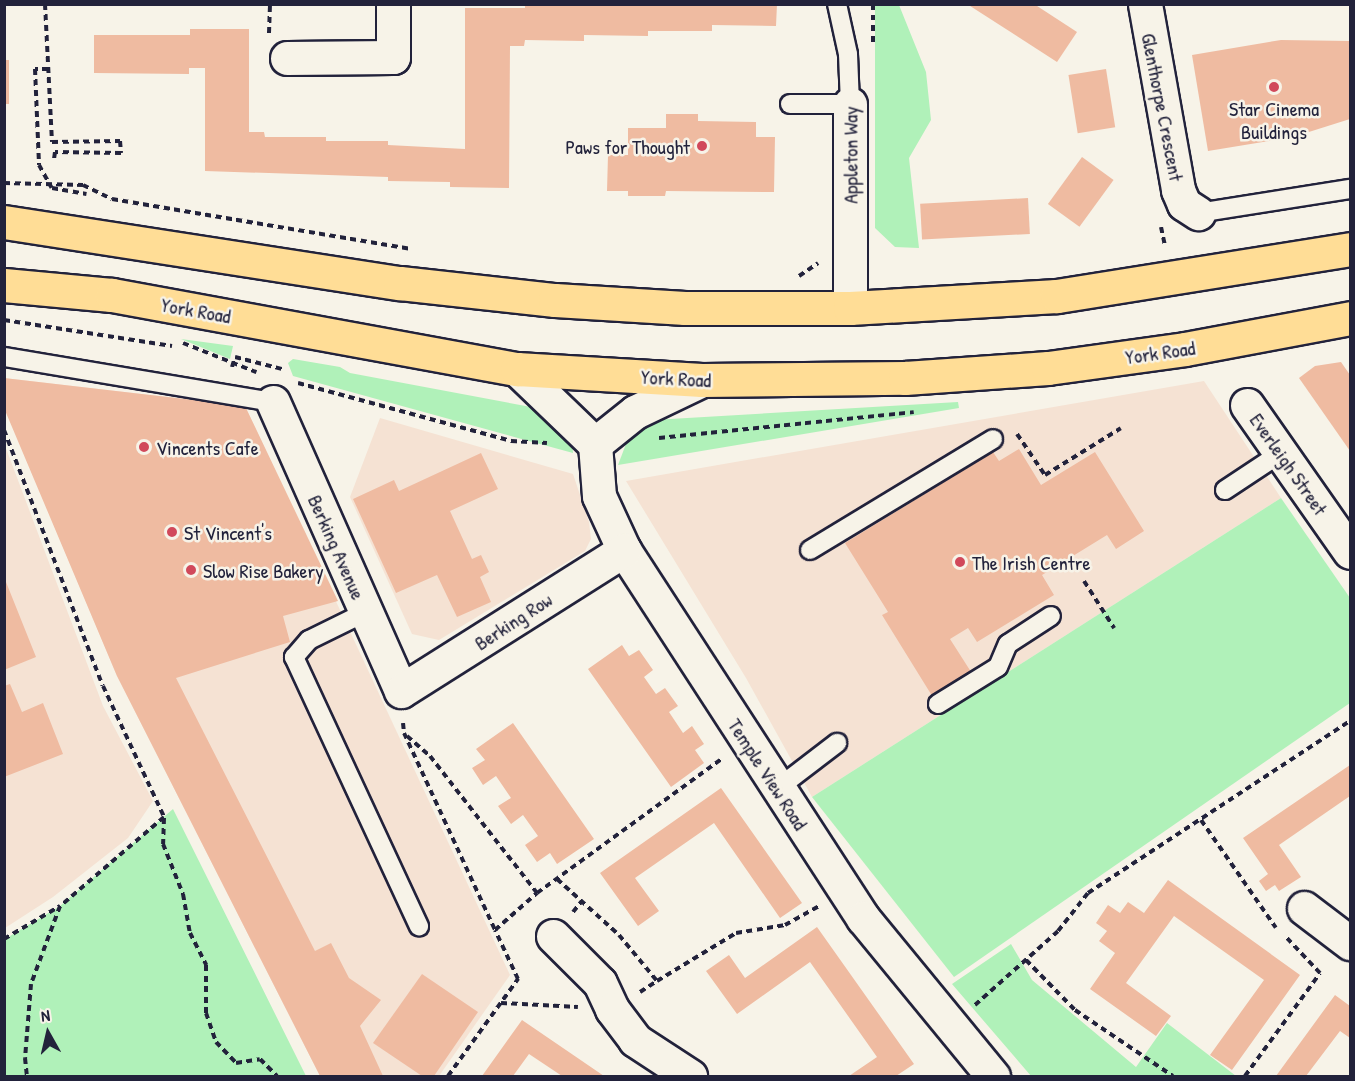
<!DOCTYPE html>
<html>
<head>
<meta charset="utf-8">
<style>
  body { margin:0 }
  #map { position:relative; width:1355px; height:1081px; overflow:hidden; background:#f7f3e8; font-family:"Patrick Hand",sans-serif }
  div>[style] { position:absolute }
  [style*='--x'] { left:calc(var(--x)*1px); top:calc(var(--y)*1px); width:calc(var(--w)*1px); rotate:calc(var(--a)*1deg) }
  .built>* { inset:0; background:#f5e2d3 }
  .green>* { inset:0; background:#b0f1b9 }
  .building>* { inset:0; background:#efbba1; transform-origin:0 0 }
  .path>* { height:4px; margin-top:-2px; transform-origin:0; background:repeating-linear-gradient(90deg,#22223b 0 6px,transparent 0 10.5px) }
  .roads { filter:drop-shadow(2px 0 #22223b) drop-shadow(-2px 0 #22223b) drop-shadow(0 2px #22223b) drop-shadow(0 -2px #22223b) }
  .lane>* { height:18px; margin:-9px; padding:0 9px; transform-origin:9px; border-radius:9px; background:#f7f3e8 }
  .street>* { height:33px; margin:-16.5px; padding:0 16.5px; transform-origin:16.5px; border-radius:16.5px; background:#f7f3e8 }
  .highway>* { height:33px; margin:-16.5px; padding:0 16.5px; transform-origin:16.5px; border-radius:16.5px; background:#ffdd96 }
  .dots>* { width:16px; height:16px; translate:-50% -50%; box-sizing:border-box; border:3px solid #f7f3e8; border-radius:50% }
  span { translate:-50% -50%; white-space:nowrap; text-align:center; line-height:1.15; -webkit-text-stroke:5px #f7f3e8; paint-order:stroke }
  .street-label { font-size:20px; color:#22223b }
  .poi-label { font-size:20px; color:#22223b }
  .right { translate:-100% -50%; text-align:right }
  .left { translate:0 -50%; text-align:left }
  .frame { position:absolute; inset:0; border:6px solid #22223b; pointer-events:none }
  .north { position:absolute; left:18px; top:1003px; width:60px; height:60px; -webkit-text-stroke:4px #f7f3e8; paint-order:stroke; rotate:352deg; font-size:16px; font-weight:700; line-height:24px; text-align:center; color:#22223b }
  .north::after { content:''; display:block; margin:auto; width:21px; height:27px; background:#22223b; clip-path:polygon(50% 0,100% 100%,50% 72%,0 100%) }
</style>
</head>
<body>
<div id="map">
  <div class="built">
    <i style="clip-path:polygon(4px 378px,245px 406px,510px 975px,439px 1076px,320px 1076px,117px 676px,5px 408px)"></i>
    <i style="clip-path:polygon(1204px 381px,1281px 498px,812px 797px,746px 678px,626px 481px)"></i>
    <i style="clip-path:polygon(380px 418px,573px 474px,589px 522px,591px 539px,585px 551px,439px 640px,412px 634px,350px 497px)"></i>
    <i style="clip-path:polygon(4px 443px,103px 706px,153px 801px,128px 838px,53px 897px,5px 928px)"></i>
  </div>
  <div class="green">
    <i style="clip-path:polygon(875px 5px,899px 5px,926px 72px,931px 120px,909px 158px,919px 248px,895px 247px,875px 228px)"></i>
    <i style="clip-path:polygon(181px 339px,233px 346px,230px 359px)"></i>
    <i style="clip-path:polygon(293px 359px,340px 367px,350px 373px,547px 410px,572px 442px,573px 453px,293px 376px,288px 363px)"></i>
    <i style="clip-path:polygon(958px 402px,959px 408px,618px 465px,629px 436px,653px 420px)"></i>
    <i style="clip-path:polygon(1281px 498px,1350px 598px,1350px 703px,954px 977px,812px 797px)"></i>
    <i style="clip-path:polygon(173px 809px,306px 1076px,5px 1076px,5px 939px,60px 906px)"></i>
    <i style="clip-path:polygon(1011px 944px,1032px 980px,1136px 1067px,1167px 1023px,1236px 1076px,1031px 1076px,952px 984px)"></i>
  </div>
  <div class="building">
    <i style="clip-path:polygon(525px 4px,777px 4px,776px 26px,712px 25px,712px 31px,648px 31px,648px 36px,584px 35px,584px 41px,525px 40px,524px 46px,510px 46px,509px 188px,450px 187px,450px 182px,388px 181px,388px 177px,205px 171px,205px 68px,189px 68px,189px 74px,94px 73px,94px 35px,190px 35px,190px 29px,249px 29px,249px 132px,264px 132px,265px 137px,326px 137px,326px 141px,388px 141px,388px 145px,465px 149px,465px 8px,525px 8px)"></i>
    <i style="clip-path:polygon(967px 4px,1034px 4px,1077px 32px,1057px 62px)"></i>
    <i style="clip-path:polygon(1281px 40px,1350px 41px,1350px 119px,1293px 137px,1208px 151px,1192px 55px)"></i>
    <i style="left:4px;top:60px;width:5px;height:44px"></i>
    <i style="left:1106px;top:69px;width:59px;height:38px;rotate:81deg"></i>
    <i style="clip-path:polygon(666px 114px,698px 114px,698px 121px,756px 122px,756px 137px,775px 137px,774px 192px,666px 191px,665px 196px,628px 196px,628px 191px,607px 191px,608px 155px,628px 155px,628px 128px,666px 128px)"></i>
    <i style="left:1082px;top:157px;width:39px;height:58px;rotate:36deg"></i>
    <i style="left:1028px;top:198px;width:36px;height:108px;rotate:87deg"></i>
    <i style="clip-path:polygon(1341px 362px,1350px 375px,1350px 451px,1299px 378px,1315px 366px)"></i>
    <i style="clip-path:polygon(4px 378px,245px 406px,338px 601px,283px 616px,290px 642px,176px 678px,315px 951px,331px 943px,349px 978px,381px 1000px,360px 1026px,383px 1076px,320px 1076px,117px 676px,4px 408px)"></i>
    <i style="clip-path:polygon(1019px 449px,1041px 485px,1095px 452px,1144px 531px,1116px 549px,1107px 535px,1042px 575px,1054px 595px,977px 642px,968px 628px,950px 639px,973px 675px,934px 699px,882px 615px,888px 612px,845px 543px,993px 452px,999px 461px)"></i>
    <i style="clip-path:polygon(481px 453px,498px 489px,450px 511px,472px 559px,481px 555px,489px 572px,480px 577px,491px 602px,457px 617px,437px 575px,396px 593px,353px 499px,394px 480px,399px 491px)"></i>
    <i style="clip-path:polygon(4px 577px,36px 657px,4px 670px)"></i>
    <i style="clip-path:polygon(622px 645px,629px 656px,639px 650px,653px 670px,644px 677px,656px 694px,665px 688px,678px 706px,669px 712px,683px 733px,692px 726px,704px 744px,695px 750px,704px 763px,671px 787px,588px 669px)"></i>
    <i style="clip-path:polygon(10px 684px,22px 712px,43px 703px,63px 754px,4px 777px,4px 686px)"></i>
    <i style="clip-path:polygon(513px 723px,594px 839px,557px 864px,550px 853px,537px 862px,525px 845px,538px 836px,523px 815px,511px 824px,498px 806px,511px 798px,496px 776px,483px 785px,472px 768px,485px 760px,476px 749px)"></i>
    <i style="clip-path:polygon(1350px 765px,1350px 796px,1279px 845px,1301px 877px,1279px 891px,1275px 885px,1266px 891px,1259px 881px,1268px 874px,1243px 838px)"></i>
    <i style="clip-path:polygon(721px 788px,802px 903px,780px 918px,714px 823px,635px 878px,659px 911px,638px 926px,600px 873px)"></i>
    <i style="clip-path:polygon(1168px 880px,1300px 975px,1232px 1070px,1210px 1055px,1264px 980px,1174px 916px,1126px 983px,1171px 1016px,1156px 1036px,1090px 989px,1115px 953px,1099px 941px,1107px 931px,1096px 923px,1108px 905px,1120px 913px,1128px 902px,1144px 913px)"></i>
    <i style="clip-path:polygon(817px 927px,914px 1064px,896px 1076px,849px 1076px,877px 1057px,810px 962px,737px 1014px,706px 971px,729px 955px,745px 978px)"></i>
    <i style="clip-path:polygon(422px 974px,478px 1012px,434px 1076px,422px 1076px,373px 1043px)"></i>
    <i style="clip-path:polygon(1335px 995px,1350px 1006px,1350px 1038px,1340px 1031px,1306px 1076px,1276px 1076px)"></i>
    <i style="clip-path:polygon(522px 1020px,604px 1076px,562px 1076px,529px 1054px,513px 1076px,482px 1076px)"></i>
  </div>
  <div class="path">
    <i style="--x:45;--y:4;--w:138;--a:87.1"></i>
    <i style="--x:52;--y:142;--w:68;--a:-0.8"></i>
    <i style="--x:120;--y:141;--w:12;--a:85"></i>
    <i style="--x:121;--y:153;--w:66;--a:-179.1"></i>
    <i style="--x:55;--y:152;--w:7;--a:98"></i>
    <i style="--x:873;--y:4;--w:39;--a:90"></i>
    <i style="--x:269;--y:33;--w:29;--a:-88"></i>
    <i style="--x:48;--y:69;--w:13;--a:180"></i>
    <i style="--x:35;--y:69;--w:96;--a:87.6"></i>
    <i style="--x:39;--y:165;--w:26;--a:61"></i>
    <i style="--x:52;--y:188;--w:35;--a:10"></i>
    <i style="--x:4;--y:183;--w:79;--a:1.5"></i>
    <i style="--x:83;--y:185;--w:32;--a:26"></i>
    <i style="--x:112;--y:199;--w:302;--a:9.5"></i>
    <i style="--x:1161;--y:227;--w:19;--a:78"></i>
    <i style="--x:799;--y:276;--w:23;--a:-34"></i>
    <i style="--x:4;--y:320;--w:170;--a:8.8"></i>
    <i style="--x:183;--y:343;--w:79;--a:21.7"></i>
    <i style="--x:232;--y:367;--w:10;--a:-73"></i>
    <i style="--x:235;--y:357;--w:49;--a:14.3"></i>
    <i style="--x:298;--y:383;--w:221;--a:15.2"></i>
    <i style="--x:511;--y:441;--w:36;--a:3"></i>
    <i style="--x:4;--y:430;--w:274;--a:68.9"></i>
    <i style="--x:103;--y:686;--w:145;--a:65"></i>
    <i style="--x:164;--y:817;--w:137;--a:139.4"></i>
    <i style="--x:60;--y:906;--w:83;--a:110.4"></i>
    <i style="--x:31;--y:984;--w:74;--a:94.6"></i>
    <i style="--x:25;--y:1058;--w:18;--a:84"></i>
    <i style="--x:1017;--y:434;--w:50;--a:55.7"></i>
    <i style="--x:1045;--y:475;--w:89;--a:-31.7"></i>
    <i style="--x:659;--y:438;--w:256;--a:-5.8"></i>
    <i style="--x:1084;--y:581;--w:56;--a:57.4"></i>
    <i style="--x:403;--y:723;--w:10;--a:84"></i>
    <i style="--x:404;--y:733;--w:217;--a:65.2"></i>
    <i style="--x:407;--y:736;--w:30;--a:41"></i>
    <i style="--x:430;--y:756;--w:174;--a:52"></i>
    <i style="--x:164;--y:818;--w:26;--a:92"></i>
    <i style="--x:163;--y:844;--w:54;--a:68.2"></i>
    <i style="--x:183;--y:894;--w:40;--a:80"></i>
    <i style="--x:190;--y:933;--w:36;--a:63"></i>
    <i style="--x:206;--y:965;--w:48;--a:90"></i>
    <i style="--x:206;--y:1013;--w:31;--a:71"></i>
    <i style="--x:216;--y:1042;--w:29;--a:46"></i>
    <i style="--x:236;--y:1063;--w:24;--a:-9"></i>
    <i style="--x:260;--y:1059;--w:24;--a:45"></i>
    <i style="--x:1201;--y:820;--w:131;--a:55.2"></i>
    <i style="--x:557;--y:879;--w:84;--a:42.1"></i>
    <i style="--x:619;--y:935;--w:60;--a:50.4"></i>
    <i style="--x:657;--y:981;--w:92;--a:-31.3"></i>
    <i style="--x:736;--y:933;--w:50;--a:-9.3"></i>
    <i style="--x:785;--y:925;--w:38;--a:-29"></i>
    <i style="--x:573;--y:912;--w:14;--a:-51"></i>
    <i style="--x:4;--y:939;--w:65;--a:-30.5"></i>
    <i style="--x:1026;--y:960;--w:70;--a:45.6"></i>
    <i style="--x:1075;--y:1010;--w:118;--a:34"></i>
    <i style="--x:640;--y:992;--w:20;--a:-33"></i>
    <i style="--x:501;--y:1003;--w:77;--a:3"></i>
    <i style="--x:975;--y:1005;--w:111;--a:-41.7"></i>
    <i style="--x:1058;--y:931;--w:48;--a:-51.7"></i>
    <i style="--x:1088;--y:893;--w:313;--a:-33.3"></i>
    <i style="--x:448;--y:1076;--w:120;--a:-54.2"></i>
    <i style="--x:518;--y:979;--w:54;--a:-115.1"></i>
    <i style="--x:495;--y:930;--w:56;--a:-41.4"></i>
    <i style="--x:537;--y:893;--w:230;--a:-36"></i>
    <i style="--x:1245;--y:1076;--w:127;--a:-53.9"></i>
    <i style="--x:1320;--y:973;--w:50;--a:-133.4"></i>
  </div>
  <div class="roads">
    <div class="lane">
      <i style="--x:790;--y:104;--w:60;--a:0"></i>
      <i style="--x:850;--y:104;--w:50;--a:-92.3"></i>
      <i style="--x:848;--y:54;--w:51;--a:-102.4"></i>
      <i style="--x:1198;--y:213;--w:154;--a:-9"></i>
      <i style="--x:4;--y:357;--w:273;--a:9.5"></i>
      <i style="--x:1225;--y:490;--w:67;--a:-33.5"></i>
      <i style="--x:810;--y:550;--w:214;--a:-31.2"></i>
      <i style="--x:366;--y:612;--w:64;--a:153.8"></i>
      <i style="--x:309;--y:640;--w:23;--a:131"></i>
      <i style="--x:294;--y:657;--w:297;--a:65.1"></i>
      <i style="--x:938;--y:704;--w:70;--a:-31.7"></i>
      <i style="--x:998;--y:667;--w:25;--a:-67"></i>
      <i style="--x:1008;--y:644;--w:51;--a:-33.1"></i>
      <i style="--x:777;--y:789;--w:76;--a:-37.5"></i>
    </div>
    <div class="street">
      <i style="--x:1145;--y:4;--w:189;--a:79.9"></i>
      <i style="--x:1178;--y:190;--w:15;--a:67"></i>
      <i style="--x:1184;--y:204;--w:17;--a:33"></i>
      <i style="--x:287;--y:58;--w:106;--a:-0.5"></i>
      <i style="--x:393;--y:57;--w:53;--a:-90"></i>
      <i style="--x:850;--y:308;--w:204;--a:-90"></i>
      <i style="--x:517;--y:369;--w:108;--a:43.9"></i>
      <i style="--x:595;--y:444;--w:52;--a:85.6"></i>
      <i style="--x:599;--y:496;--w:60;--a:65.2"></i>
      <i style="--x:624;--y:550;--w:439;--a:57"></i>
      <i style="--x:863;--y:918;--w:205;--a:50.6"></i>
      <i style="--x:273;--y:402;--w:316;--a:66.1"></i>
      <i style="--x:401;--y:691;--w:264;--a:-32.3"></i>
      <i style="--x:1247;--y:405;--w:179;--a:55"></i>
      <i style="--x:595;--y:444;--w:51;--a:-38.7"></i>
      <i style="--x:635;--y:412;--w:74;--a:-25.5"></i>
      <i style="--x:1304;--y:908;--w:58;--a:37.3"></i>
      <i style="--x:553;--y:936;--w:66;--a:45"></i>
      <i style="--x:600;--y:983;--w:29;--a:65"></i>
      <i style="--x:612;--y:1009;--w:39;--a:53"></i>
      <i style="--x:635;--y:1040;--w:66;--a:33.2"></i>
    </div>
    <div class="highway">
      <i style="--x:4;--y:222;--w:401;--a:8.8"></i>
      <i style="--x:400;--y:283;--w:156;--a:6.3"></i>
      <i style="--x:555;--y:300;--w:130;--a:3.5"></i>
      <i style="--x:685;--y:308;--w:165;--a:0"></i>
      <i style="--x:850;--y:308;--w:207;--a:-3.3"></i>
      <i style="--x:1057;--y:296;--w:297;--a:-9.1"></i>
      <i style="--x:4;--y:285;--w:108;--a:5.3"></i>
      <i style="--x:112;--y:295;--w:412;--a:10.4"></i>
      <i style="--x:517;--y:369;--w:185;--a:3.4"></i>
      <i style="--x:702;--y:380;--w:203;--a:-0.6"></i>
      <i style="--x:905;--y:378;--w:143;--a:-4"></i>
      <i style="--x:1048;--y:368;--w:138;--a:-7.9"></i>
      <i style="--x:1185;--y:349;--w:168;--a:-10.6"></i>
    </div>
  </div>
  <div class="dots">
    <i style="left:1274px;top:87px;background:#d1495b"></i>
    <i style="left:702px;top:146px;background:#d1495b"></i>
    <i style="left:144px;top:447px;background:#d1495b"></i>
    <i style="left:172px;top:532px;background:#d1495b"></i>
    <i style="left:960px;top:562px;background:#d1495b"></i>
    <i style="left:191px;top:570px;background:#d1495b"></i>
  </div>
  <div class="street-label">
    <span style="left:1163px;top:107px;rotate:79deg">Glenthorpe Crescent</span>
    <span style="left:850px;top:155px;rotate:-90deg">Appleton Way</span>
    <span style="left:196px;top:310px;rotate:10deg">York Road</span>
    <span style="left:1160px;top:352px;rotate:-8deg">York Road</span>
    <span style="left:676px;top:378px;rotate:3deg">York Road</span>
    <span style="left:1289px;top:464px;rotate:55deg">Everleigh Street</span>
    <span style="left:337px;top:547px;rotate:66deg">Berking Avenue</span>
    <span style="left:513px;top:621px;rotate:-33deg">Berking Row</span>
    <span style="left:768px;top:774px;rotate:57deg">Temple View Road</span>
  </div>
  <div class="poi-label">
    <span style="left:1274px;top:120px">Star Cinema<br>Buildings</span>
    <span class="right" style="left:690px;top:146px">Paws for Thought</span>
    <span class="left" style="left:156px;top:447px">Vincents Cafe</span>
    <span class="left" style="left:184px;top:532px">St Vincent's</span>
    <span class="left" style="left:972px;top:562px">The Irish Centre</span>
    <span class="left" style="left:203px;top:570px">Slow Rise Bakery</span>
  </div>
  <div class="frame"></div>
  <div class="north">N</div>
</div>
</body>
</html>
